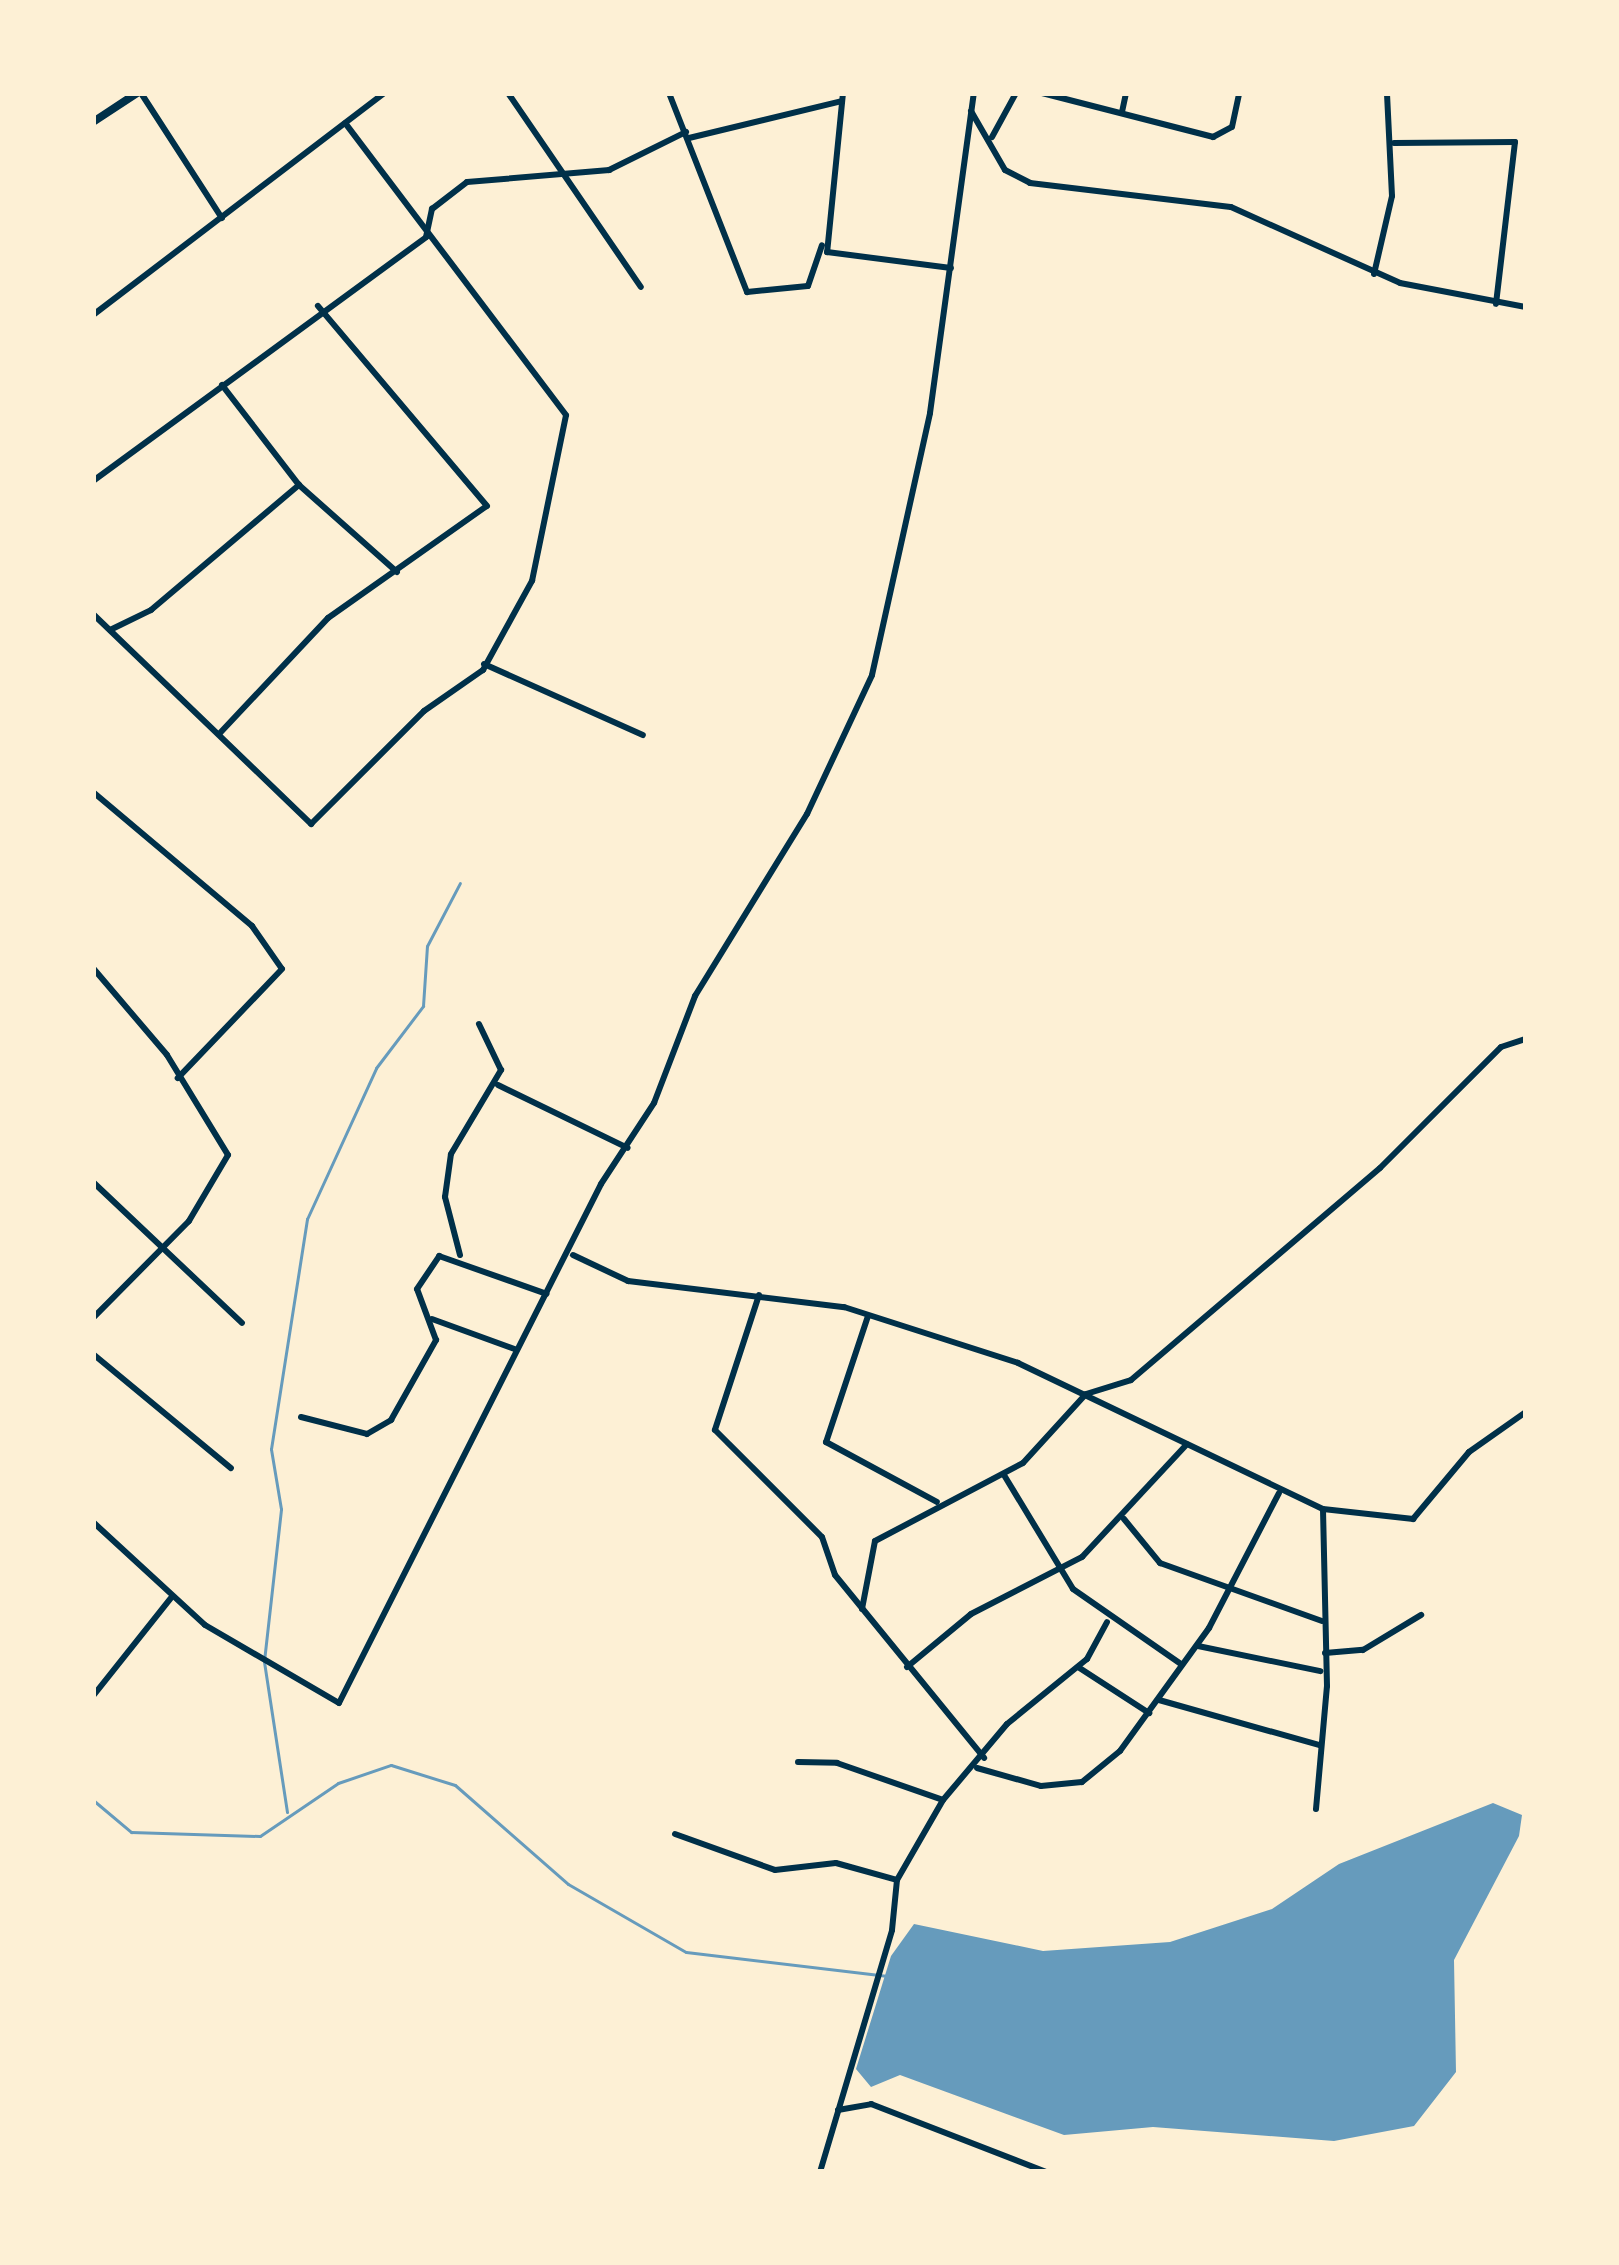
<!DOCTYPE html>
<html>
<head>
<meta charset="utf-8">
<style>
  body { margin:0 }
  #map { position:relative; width:1619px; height:2265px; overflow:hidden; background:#fdf0d5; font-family:Spectral,serif }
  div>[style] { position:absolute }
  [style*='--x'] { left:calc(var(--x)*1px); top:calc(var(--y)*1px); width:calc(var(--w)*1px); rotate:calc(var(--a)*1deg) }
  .water>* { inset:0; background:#669bbc }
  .stream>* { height:3px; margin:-1.5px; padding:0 1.5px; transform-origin:1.5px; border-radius:1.5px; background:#669bbc }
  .minor>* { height:6px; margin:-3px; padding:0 3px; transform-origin:3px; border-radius:3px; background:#003049 }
  .tertiary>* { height:8px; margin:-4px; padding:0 4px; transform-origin:4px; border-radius:4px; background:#003049 }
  span { translate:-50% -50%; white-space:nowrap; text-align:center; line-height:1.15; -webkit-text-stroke:12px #fdf0d5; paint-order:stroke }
  .frame { position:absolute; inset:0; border:96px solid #fdf0d5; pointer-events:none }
</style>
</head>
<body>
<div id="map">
  <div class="water">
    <i style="clip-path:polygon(1493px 1803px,1522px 1815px,1519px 1836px,1454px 1960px,1456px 2072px,1414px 2126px,1334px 2141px,1153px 2127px,1064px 2135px,900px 2075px,871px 2087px,856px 2069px,891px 1956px,914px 1924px,1043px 1951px,1170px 1942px,1272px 1909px,1339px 1864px)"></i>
  </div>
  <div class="stream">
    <i style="--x:93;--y:1800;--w:50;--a:40.1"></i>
    <i style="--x:131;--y:1832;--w:129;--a:1.8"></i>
    <i style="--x:260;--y:1836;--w:94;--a:-34.2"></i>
    <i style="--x:338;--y:1783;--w:56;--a:-18.8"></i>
    <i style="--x:391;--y:1765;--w:67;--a:17.4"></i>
    <i style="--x:455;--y:1785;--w:150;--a:41.2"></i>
    <i style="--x:568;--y:1884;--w:136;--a:30"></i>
    <i style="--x:686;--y:1952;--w:203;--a:6.8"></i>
    <i style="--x:287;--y:1812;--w:153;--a:-98.7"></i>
    <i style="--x:264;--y:1661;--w:153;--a:-83.6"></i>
    <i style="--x:281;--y:1509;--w:61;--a:-99.5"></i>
    <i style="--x:271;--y:1449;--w:233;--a:-81.1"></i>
    <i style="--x:307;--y:1219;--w:166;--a:-65.4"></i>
    <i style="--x:376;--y:1068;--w:78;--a:-52.8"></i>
    <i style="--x:423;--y:1006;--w:60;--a:-86.2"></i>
    <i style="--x:427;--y:946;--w:71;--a:-62.4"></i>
  </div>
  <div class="minor">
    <i style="--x:141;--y:93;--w:149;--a:57.1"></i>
    <i style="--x:508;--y:93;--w:235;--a:55.6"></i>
    <i style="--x:669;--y:93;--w:214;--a:68.6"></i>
    <i style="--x:747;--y:292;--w:61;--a:-5.6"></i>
    <i style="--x:808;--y:286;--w:43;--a:-71.1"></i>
    <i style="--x:843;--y:93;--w:160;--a:95.7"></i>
    <i style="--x:827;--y:252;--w:125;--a:7.4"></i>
    <i style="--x:1042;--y:93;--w:177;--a:14.4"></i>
    <i style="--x:1213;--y:137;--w:21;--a:-28"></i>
    <i style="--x:1232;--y:127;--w:35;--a:-78"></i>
    <i style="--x:971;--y:111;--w:68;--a:60"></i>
    <i style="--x:1005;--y:170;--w:28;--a:27"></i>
    <i style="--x:1030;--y:183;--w:202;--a:6.8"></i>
    <i style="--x:1231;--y:207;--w:185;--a:24.2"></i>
    <i style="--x:1400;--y:283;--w:128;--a:10.8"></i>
    <i style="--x:1122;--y:112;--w:19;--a:-78"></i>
    <i style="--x:992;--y:137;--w:50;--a:-61.4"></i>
    <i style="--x:689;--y:138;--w:157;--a:-13.6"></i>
    <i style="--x:1394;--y:143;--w:121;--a:-0.5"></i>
    <i style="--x:1515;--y:142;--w:163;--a:96.7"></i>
    <i style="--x:1374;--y:274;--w:80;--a:-77"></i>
    <i style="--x:1392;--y:196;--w:103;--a:-92.8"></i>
    <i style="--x:93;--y:315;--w:366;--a:-37.3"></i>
    <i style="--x:222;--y:385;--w:126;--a:52.4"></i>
    <i style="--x:93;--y:481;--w:413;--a:-36.2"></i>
    <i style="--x:426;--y:237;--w:29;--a:-78"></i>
    <i style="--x:432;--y:209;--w:44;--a:-37.6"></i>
    <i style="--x:467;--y:182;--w:143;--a:-4.8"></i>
    <i style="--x:609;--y:170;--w:86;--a:-26.3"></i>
    <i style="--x:93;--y:614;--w:303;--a:43.9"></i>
    <i style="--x:311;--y:824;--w:160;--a:-45"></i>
    <i style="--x:424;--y:711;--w:72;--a:-34.8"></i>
    <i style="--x:483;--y:670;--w:102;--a:-61.2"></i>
    <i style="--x:532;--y:581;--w:169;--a:-78.4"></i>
    <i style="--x:566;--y:415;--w:366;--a:-127.1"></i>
    <i style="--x:110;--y:630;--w:46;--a:-26"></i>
    <i style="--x:151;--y:610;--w:194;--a:-40.2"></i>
    <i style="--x:299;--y:485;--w:131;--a:41.6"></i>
    <i style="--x:484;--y:664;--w:174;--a:24.1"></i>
    <i style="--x:220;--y:733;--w:158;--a:-46.8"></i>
    <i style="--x:328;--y:618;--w:194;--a:-35.2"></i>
    <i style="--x:487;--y:506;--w:262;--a:-130.2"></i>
    <i style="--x:93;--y:792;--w:208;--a:40.1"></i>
    <i style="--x:252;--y:926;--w:52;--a:55.1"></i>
    <i style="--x:282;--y:969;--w:151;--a:133.7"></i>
    <i style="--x:93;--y:968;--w:114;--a:49.6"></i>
    <i style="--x:167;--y:1055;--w:117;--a:58.6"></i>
    <i style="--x:228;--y:1155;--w:77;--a:120.6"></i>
    <i style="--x:189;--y:1221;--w:136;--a:134.7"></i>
    <i style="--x:498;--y:1085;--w:144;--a:25.9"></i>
    <i style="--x:93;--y:1182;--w:205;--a:43.4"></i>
    <i style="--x:460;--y:1255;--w:60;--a:-104.5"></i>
    <i style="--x:445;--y:1197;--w:43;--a:-82.1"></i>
    <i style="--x:451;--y:1154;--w:98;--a:-59.2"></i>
    <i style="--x:501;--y:1070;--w:51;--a:-115.6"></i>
    <i style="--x:573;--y:1255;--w:61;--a:25.3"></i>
    <i style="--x:628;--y:1281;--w:218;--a:6.9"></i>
    <i style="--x:844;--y:1307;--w:183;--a:17.8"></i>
    <i style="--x:1018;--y:1363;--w:338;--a:25.6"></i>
    <i style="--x:1323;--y:1509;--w:91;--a:6.3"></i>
    <i style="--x:1413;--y:1519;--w:87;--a:-50.1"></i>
    <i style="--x:1469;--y:1452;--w:70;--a:-35.1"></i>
    <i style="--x:759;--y:1295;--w:142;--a:108.1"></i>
    <i style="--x:715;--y:1430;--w:151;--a:45"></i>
    <i style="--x:822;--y:1537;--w:40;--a:71.1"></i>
    <i style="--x:835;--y:1575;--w:236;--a:50.8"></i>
    <i style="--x:868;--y:1316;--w:133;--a:108.4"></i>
    <i style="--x:826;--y:1442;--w:126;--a:28.4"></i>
    <i style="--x:432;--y:1319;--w:90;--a:20"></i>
    <i style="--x:93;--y:1354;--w:179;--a:39.6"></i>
    <i style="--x:301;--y:1417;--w:68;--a:14.4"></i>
    <i style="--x:367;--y:1434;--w:28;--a:-30"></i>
    <i style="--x:391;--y:1420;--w:92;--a:-60.6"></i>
    <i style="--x:436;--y:1340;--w:54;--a:-110.4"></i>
    <i style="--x:417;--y:1289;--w:40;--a:-56"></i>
    <i style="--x:439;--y:1256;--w:114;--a:19.4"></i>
    <i style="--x:1004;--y:1475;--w:133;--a:58.8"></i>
    <i style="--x:1073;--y:1589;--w:131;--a:34.8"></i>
    <i style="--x:1124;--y:1519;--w:57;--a:50.7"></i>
    <i style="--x:1160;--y:1563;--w:172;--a:19.7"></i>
    <i style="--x:93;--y:1522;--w:152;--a:42.6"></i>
    <i style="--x:205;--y:1625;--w:155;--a:30.2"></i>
    <i style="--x:339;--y:1703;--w:581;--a:-63.21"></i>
    <i style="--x:601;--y:1184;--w:97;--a:-56.8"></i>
    <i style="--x:654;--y:1103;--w:115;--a:-69"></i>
    <i style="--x:695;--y:996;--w:214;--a:-58.4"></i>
    <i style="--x:807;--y:814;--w:153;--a:-64.9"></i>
    <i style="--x:872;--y:675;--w:268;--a:-77.5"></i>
    <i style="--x:930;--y:413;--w:323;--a:-82.2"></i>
    <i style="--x:862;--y:1609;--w:69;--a:-79.2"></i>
    <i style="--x:875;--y:1541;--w:167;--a:-27.8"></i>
    <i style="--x:1023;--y:1463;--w:93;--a:-47.6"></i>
    <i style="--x:1086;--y:1394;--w:47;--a:-17.3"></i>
    <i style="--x:1131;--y:1380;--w:327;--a:-40.4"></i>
    <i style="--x:1380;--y:1168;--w:171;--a:-45"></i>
    <i style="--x:1501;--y:1047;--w:26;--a:-18"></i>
    <i style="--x:1198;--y:1646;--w:125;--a:11.6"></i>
    <i style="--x:1325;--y:1653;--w:38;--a:-5"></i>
    <i style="--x:1363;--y:1650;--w:68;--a:-31.1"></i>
    <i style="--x:907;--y:1667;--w:83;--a:-39.6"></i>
    <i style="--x:971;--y:1614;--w:125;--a:-27.2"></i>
    <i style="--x:1082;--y:1557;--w:154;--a:-47.1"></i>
    <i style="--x:1078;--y:1667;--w:85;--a:32.9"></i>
    <i style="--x:93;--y:1696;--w:125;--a:-51.5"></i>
    <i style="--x:1159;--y:1700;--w:166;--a:15.7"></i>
    <i style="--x:798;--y:1762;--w:39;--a:1"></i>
    <i style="--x:837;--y:1763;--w:112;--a:19.2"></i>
    <i style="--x:977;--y:1768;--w:66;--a:15.7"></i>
    <i style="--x:1041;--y:1786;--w:41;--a:-5.6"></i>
    <i style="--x:1082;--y:1782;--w:49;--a:-39.2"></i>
    <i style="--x:1120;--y:1751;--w:152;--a:-54.1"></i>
    <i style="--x:1209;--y:1628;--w:152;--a:-62.6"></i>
    <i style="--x:1316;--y:1809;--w:123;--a:-84.9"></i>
    <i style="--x:1327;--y:1686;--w:176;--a:-91.3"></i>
    <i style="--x:675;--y:1834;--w:106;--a:19.8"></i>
    <i style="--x:775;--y:1870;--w:61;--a:-6.5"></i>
    <i style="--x:836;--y:1863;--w:63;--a:15.6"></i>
    <i style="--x:838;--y:2110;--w:34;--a:-10"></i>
    <i style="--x:871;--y:2104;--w:188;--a:21.2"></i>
    <i style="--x:820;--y:2172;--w:252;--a:-73.4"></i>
    <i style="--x:892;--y:1930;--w:50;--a:-84.3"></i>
    <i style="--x:897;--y:1880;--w:92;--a:-60.1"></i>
    <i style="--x:943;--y:1800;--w:99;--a:-49.9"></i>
    <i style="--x:1007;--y:1724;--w:103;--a:-39.1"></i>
    <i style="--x:1087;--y:1659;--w:42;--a:-61.6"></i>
  </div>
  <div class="tertiary">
    <i style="--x:93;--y:122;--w:53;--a:-33.4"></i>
  </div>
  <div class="frame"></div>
</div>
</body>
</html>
